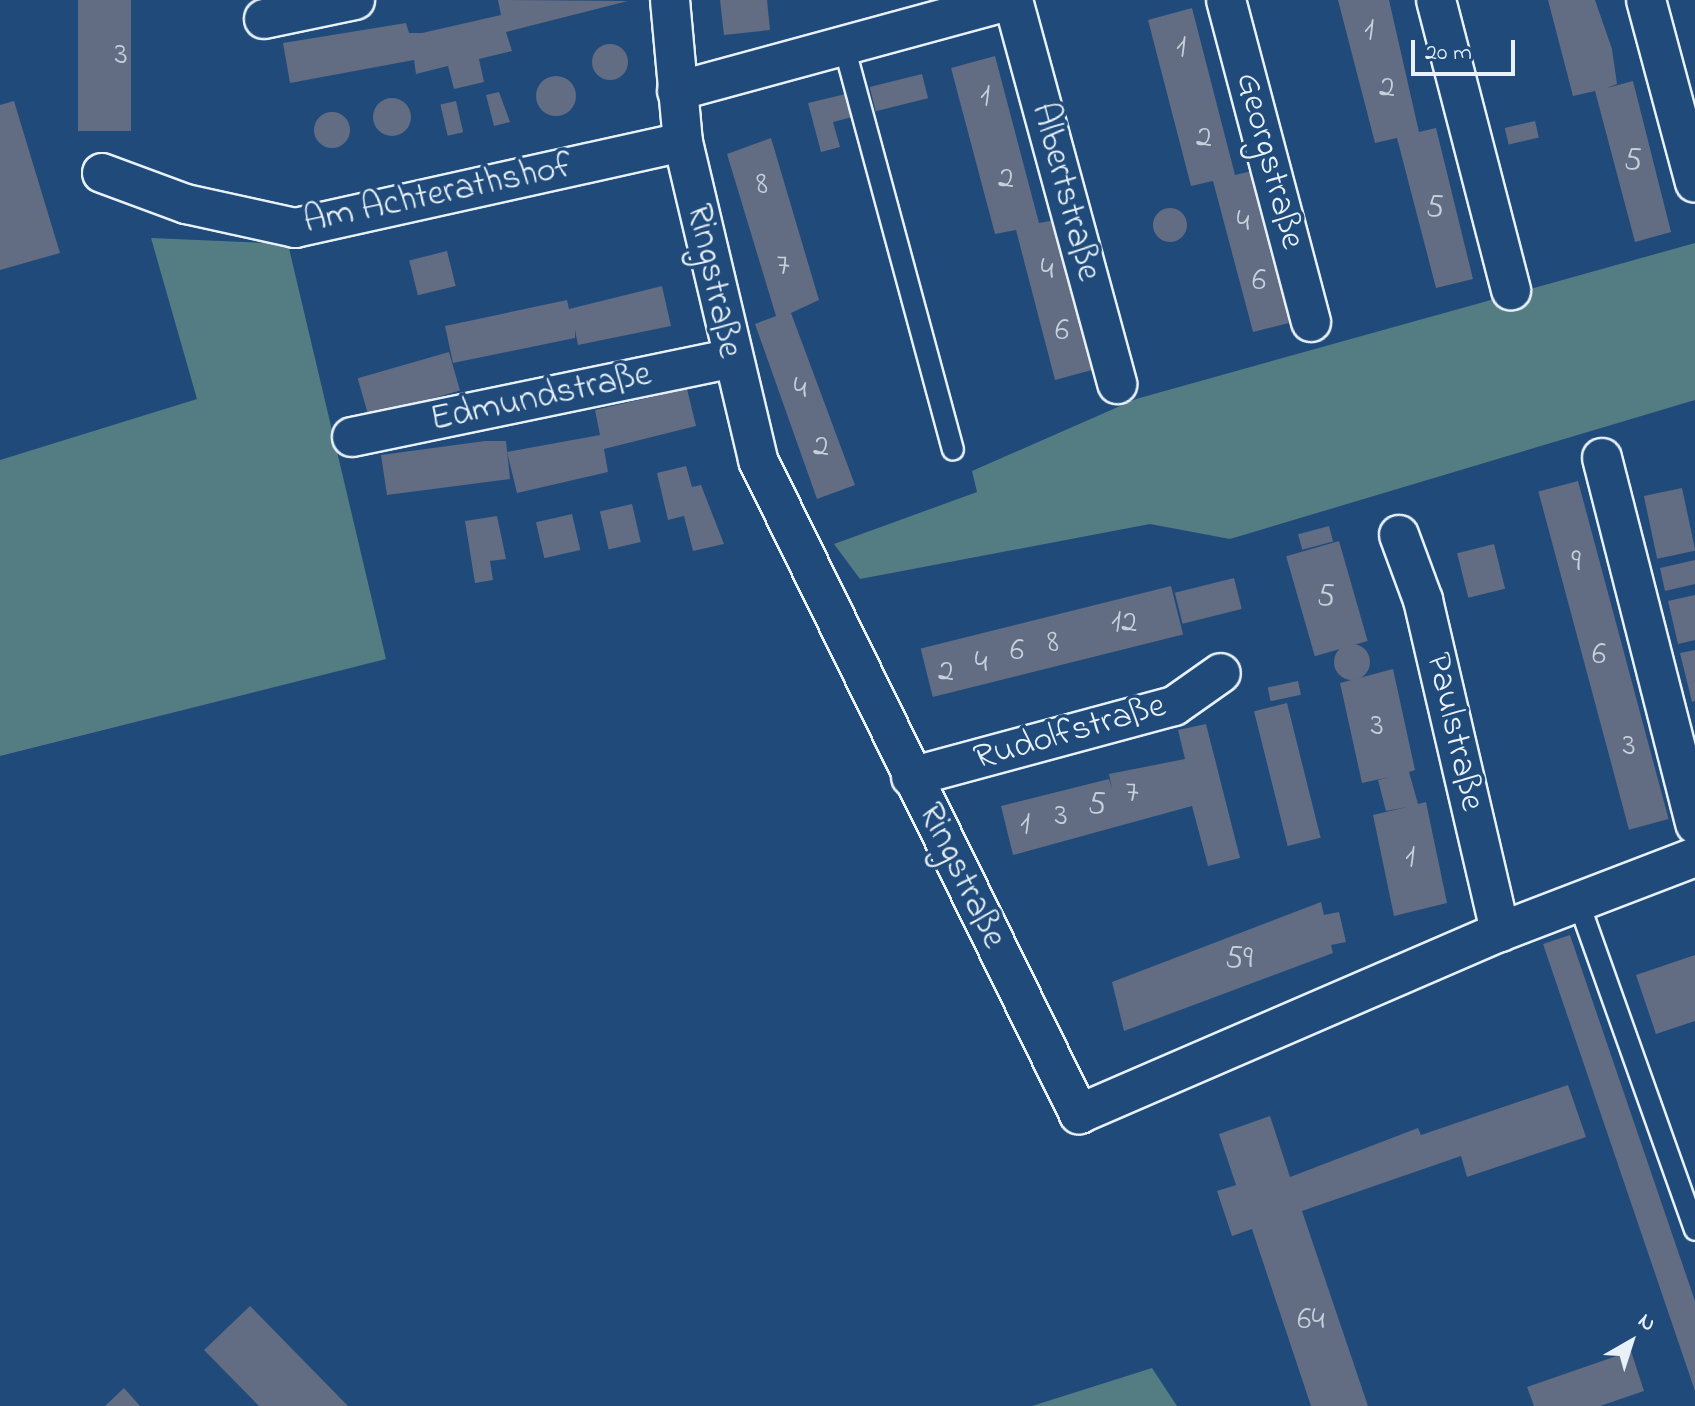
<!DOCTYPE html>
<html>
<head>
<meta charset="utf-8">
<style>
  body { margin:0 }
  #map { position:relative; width:1695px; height:1406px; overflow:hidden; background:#1f4a7a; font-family:"Indie Flower",sans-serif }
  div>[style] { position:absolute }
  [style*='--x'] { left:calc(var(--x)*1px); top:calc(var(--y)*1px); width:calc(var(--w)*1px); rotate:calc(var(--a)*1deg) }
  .green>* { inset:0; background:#537c83 }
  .building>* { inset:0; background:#626c83; transform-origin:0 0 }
  .round { border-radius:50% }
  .roads { filter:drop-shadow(2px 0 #e8f1f8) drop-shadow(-2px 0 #e8f1f8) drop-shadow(0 2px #e8f1f8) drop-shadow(0 -2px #e8f1f8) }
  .lane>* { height:20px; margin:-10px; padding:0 10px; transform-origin:10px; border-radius:10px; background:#1f4a7a }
  .street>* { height:38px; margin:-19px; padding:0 19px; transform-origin:19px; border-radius:19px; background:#1f4a7a }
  span { translate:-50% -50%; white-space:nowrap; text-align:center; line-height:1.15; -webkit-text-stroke:7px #1f4a7a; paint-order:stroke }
  .number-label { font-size:32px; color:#c6d0db }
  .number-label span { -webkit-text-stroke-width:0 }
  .street-label { font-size:36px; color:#e8f1f8 }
  .north { position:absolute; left:1591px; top:1302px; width:80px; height:80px; -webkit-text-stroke:6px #1f4a7a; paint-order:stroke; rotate:39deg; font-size:22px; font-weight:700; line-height:32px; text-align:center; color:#e8f1f8 }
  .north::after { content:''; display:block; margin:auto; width:28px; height:36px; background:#e8f1f8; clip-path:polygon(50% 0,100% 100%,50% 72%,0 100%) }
  .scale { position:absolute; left:1411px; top:40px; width:104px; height:36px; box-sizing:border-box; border:4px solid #e8f1f8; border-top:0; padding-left:10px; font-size:24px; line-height:28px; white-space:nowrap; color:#e8f1f8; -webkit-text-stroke:6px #1f4a7a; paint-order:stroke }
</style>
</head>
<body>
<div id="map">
  <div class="green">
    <i style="clip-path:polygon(151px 238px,288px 244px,386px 659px,0 756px,0 460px,197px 399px)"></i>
    <i style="clip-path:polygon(1695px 243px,1695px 400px,1230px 539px,1150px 524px,860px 579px,834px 544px,977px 492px,972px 471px,1136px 399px)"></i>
    <i style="clip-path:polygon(1152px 1368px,1177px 1406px,1032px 1406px)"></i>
  </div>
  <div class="building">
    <i style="left:78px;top:0;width:53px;height:131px"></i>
    <i style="clip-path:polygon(498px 0,628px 1px,506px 32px,512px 51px,479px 59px,484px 82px,454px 89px,448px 66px,416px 74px,414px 60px,290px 83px,283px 43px,406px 23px,409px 33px,422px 33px,501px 15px)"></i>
    <i style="clip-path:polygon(720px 0,767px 0,770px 30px,724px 35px)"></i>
    <i style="clip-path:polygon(1338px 0,1389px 0,1419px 132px,1436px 128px,1473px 279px,1436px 288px,1397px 138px,1375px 143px)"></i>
    <i style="clip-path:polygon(1548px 0,1595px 0,1612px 49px,1617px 84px,1607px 88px,1633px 81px,1671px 232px,1635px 242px,1595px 91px,1573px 96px)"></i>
    <i style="clip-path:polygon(1192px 8px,1235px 175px,1252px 171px,1286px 302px,1289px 323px,1253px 332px,1213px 181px,1191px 186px,1148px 20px)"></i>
    <i class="round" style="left:592px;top:44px;width:36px;height:36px"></i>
    <i style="clip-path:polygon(995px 56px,1039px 223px,1055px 220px,1089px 350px,1092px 370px,1055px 380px,1016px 230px,995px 234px,951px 68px)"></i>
    <i style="left:922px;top:74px;width:25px;height:54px;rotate:76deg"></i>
    <i class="round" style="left:536px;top:76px;width:40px;height:40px"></i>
    <i style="clip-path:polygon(499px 92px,510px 122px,494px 126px,486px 95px)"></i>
    <i style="clip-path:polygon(850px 93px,856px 116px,833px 122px,840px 147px,821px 152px,808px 103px)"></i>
    <i class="round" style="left:373px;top:98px;width:38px;height:38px"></i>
    <i style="clip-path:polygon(14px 101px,60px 253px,0 270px,0 105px)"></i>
    <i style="left:456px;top:101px;width:32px;height:16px;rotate:77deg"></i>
    <i class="round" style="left:314px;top:112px;width:36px;height:36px"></i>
    <i style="left:1535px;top:121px;width:17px;height:31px;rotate:77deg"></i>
    <i style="clip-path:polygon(771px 138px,819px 300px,791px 313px,855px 485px,817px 499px,755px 324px,776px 316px,727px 154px)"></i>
    <i class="round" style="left:1153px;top:208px;width:34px;height:34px"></i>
    <i style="left:447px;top:251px;width:36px;height:39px;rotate:76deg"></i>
    <i style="clip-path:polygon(662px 286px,671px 326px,578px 345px,575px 330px,575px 338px,453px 363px,445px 326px,567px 300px,569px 309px)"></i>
    <i style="left:449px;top:352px;width:40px;height:95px;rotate:74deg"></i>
    <i style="clip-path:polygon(687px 389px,696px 426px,604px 449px,608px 472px,517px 493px,507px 452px,600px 435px,595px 410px)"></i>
    <i style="clip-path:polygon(485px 441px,506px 441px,510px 479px,387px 495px,381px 455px)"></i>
    <i style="clip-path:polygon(686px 466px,692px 487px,701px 485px,724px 544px,693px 551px,684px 516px,668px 520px,657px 473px)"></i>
    <i style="left:1578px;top:481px;width:350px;height:41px;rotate:75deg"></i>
    <i style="left:1682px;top:488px;width:64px;height:39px;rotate:78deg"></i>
    <i style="left:632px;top:504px;width:39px;height:33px;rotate:77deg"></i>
    <i style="left:572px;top:514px;width:37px;height:37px;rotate:77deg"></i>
    <i style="clip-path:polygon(497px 516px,506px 559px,490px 561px,493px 580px,475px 583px,465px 521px)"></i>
    <i style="left:1329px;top:526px;width:16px;height:32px;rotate:75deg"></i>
    <i style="left:1339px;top:541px;width:104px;height:55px;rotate:74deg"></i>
    <i style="left:1494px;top:544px;width:46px;height:38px;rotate:76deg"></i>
    <i style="clip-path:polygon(1695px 560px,1695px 584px,1665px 591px,1660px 568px)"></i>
    <i style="left:1234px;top:578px;width:32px;height:61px;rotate:76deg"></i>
    <i style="left:1171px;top:586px;width:50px;height:258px;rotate:76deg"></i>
    <i style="clip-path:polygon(1695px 595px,1695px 640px,1678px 644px,1668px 601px)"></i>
    <i class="round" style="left:1334px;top:644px;width:36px;height:36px"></i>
    <i style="clip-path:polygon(1695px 650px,1695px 701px,1692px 702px,1680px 653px)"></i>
    <i style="clip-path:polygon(1393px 669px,1415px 770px,1409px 772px,1418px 804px,1426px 802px,1447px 903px,1394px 916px,1373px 815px,1407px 807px,1386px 811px,1378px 780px,1389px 777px,1362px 783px,1340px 683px)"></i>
    <i style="left:1298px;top:681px;width:14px;height:31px;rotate:78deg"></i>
    <i style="left:1287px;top:703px;width:139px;height:34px;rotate:76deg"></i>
    <i style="clip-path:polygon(1206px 724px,1240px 858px,1208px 866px,1192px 806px,1013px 855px,1001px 806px,1109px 779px,1112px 789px,1109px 774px,1185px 759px,1178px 730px)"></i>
    <i style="clip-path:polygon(1321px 902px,1324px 915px,1339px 912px,1346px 942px,1331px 945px,1333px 953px,1124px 1031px,1112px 982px)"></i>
    <i style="clip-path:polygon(1570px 935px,1695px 1301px,1695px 1391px,1543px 944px)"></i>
    <i style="clip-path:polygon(1695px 955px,1695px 1021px,1656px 1034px,1636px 975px)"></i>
    <i style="clip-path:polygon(1568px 1085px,1586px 1137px,1467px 1177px,1461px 1156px,1302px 1211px,1368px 1406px,1311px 1406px,1252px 1229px,1232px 1236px,1217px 1191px,1236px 1185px,1219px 1134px,1270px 1116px,1290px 1177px,1418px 1128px,1421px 1135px)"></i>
    <i style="clip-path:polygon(250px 1306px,348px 1406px,259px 1406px,204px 1350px)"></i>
    <i style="clip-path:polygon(1631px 1351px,1644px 1391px,1600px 1406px,1534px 1406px,1527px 1387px)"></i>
    <i style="clip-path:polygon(124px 1388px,140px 1406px,105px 1406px)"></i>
  </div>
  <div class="roads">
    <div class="lane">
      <i style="--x:844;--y:46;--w:418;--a:74.9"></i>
      <i style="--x:1578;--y:901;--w:349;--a:70.4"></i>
    </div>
    <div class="street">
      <i style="--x:670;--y:0;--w:143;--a:84.8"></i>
      <i style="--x:683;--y:142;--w:327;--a:76.7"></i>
      <i style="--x:758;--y:460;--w:729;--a:63.86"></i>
      <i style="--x:1079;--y:1114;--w:459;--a:-23.4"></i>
      <i style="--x:1500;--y:932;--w:209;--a:-21"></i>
      <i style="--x:1013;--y:0;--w:398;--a:74.8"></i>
      <i style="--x:1226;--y:0;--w:333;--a:75.2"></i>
      <i style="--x:1436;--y:0;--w:300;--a:75.5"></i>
      <i style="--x:1646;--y:0;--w:189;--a:75"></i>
      <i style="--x:264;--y:19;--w:93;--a:-11.8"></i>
      <i style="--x:677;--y:91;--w:348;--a:-15.2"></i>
      <i style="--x:102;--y:173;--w:90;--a:20.3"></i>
      <i style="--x:186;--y:204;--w:112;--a:12.4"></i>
      <i style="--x:295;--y:228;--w:397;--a:-12.5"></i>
      <i style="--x:352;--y:437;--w:385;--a:-11.7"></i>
      <i style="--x:1602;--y:458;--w:378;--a:75.7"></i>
      <i style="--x:1399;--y:535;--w:69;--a:69.7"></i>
      <i style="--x:1423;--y:600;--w:341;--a:76.9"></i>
      <i style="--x:911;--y:777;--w:272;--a:-15.1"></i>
      <i style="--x:1174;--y:706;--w:57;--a:-35.1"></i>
    </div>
  </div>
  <div class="number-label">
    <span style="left:1369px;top:32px">1</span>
    <span style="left:1181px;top:49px">1</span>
    <span style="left:121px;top:56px">3</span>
    <span style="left:1387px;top:89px">2</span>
    <span style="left:985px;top:98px">1</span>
    <span style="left:1204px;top:139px">2</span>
    <span style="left:1633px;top:162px">5</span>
    <span style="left:1006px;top:180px">2</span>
    <span style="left:762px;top:186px">8</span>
    <span style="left:1435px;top:209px">5</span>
    <span style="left:1243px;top:223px">4</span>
    <span style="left:783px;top:267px">7</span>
    <span style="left:1047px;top:271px">4</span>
    <span style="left:1259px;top:282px">6</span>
    <span style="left:1062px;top:332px">6</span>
    <span style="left:800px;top:390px">4</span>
    <span style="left:821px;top:448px">2</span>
    <span style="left:1576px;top:563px">9</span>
    <span style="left:1326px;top:598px">5</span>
    <span style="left:1124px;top:624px">12</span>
    <span style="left:1053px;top:644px">8</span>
    <span style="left:1017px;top:652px">6</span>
    <span style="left:1599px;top:656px">6</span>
    <span style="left:981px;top:664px">4</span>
    <span style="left:946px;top:673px">2</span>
    <span style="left:1377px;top:727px">3</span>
    <span style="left:1629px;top:747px">3</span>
    <span style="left:1132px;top:794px">7</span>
    <span style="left:1097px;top:806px">5</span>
    <span style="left:1061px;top:817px">3</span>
    <span style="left:1025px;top:826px">1</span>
    <span style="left:1410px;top:859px">1</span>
    <span style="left:1239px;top:960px">59</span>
    <span style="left:1311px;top:1321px">64</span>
  </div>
  <div class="street-label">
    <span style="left:1269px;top:161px;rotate:75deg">Georgstraße</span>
    <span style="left:1065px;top:192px;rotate:75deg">Albertstraße</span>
    <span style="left:438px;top:195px;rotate:-12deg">Am Achterathshof</span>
    <span style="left:713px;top:281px;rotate:78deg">Ringstraße</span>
    <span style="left:541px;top:398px;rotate:-12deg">Edmundstraße</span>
    <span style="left:1454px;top:732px;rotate:77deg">Paulstraße</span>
    <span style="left:1070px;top:733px;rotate:-16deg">Rudolfstraße</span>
    <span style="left:961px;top:876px;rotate:64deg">Ringstraße</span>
  </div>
  <div class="north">N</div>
  <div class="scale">20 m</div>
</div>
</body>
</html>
